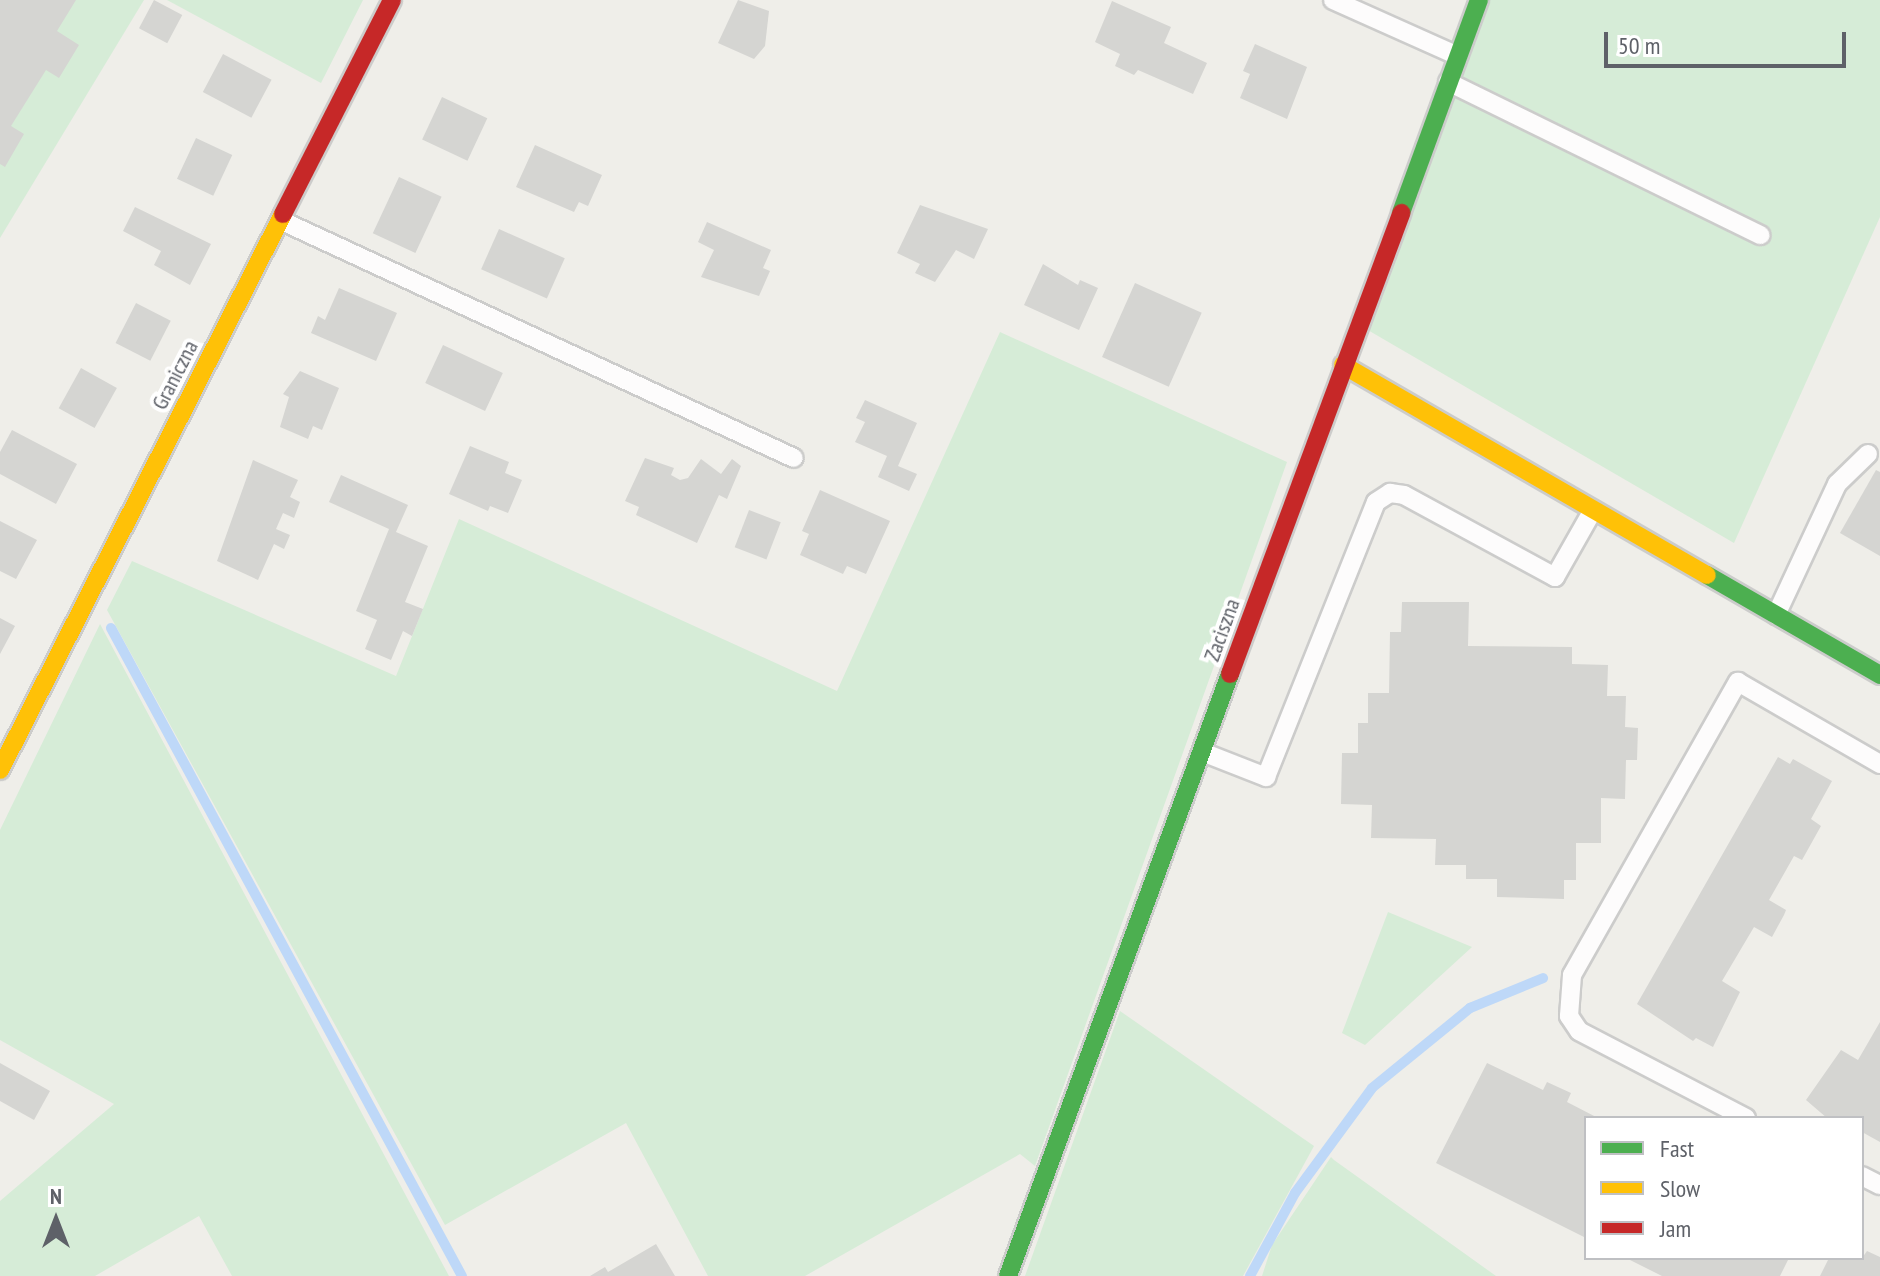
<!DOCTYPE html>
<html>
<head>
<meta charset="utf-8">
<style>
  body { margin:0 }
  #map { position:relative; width:1880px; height:1276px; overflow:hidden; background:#efeee9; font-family:"PT Sans Narrow",sans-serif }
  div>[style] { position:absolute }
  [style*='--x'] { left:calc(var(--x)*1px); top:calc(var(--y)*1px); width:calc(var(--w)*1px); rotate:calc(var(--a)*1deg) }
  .green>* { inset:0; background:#d6ecd7 }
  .stream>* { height:10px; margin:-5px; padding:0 5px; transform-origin:5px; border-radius:5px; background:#bed8f8 }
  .building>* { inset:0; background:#d5d5d2; transform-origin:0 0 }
  .roads { filter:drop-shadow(2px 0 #cccccb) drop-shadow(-2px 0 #cccccb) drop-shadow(0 2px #cccccb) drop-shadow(0 -2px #cccccb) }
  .lane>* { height:18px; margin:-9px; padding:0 9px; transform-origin:9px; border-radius:9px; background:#fdfcfc }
  .fast>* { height:18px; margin:-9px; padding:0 9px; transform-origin:9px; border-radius:9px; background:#4caf50 }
  .slow>* { height:18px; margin:-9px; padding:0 9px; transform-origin:9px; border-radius:9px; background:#ffc107 }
  .jam>* { height:18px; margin:-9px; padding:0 9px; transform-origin:9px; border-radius:9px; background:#c62828 }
  span { translate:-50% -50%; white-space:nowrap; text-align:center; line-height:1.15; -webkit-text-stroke:8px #fff; paint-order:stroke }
  .street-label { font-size:22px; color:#5e6168 }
  .legend { position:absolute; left:1584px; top:1116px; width:280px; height:144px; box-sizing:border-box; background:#fff; border:2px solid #bfc0c3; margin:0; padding:10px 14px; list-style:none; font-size:24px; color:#5e6168 }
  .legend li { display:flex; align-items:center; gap:16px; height:40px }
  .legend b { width:40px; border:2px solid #bfc0c3 }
  .north { position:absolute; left:16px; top:1180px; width:80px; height:80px; -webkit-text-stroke:6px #fff; paint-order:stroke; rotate:0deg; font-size:22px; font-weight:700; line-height:32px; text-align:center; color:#5e6168 }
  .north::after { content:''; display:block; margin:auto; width:28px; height:36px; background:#5e6168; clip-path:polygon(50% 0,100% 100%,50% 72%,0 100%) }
  .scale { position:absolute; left:1604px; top:32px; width:242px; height:36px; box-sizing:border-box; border:4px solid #5e6168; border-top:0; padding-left:10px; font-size:24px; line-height:28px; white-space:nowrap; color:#5e6168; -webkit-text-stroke:6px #fff; paint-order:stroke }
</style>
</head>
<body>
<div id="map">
  <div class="green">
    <i style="clip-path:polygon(0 0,144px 0,0 238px)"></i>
    <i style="clip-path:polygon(167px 0,363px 0,321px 83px)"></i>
    <i style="clip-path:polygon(1488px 0,1880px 0,1880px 217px,1734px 543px,1366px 329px)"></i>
    <i style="clip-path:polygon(1000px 332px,1287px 462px,1035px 1166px,1020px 1154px,805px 1276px,708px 1276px,626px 1123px,445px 1225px,107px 610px,132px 561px,396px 676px,459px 519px,837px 691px)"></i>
    <i style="clip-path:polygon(100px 624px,367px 1123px,449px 1276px,232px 1276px,199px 1216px,95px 1276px,0 1276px,0 1201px,114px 1104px,0 1040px,0 830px)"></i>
    <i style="clip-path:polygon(1388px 912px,1472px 947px,1365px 1045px,1342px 1033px)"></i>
    <i style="clip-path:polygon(1120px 1011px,1314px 1146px,1243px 1276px,1025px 1276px)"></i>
    <i style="clip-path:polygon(1331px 1157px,1334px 1160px,1496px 1276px,1262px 1276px,1272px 1245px)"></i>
  </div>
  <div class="stream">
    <i style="--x:111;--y:628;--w:737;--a:61.56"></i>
    <i style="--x:1250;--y:1276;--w:94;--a:-61.5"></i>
    <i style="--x:1295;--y:1193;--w:130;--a:-53.7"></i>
    <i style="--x:1372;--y:1088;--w:127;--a:-39.2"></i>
    <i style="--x:1470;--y:1008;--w:79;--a:-22.3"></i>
  </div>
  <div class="building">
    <i style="clip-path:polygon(0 0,76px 0,57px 31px,79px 45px,59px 78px,46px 70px,11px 126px,24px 134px,5px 167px,0 164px)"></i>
    <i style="left:154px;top:0;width:32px;height:32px;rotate:28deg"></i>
    <i style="clip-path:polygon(738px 0,769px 11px,765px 46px,754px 59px,718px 43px)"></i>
    <i style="clip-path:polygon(1112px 1px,1171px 27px,1164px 43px,1207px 63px,1193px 94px,1138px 70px,1134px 75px,1115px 66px,1120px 54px,1095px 42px)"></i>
    <i style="clip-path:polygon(1255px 44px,1307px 67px,1287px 119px,1240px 98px,1250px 74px,1243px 71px)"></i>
    <i style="left:223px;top:54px;width:55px;height:43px;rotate:28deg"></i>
    <i style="left:442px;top:97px;width:50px;height:47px;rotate:25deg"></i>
    <i style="left:196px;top:138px;width:40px;height:45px;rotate:25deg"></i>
    <i style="clip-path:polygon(535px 145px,602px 175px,588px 206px,579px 202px,574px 212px,516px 187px)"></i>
    <i style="left:399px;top:177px;width:47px;height:62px;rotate:25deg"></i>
    <i style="clip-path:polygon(920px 205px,988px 229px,974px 259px,956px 250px,935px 282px,915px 273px,920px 264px,897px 253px)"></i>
    <i style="clip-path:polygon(135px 207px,211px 244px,190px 285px,154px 265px,161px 251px,123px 231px)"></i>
    <i style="clip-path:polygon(707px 222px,771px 250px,763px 268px,770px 271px,759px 296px,701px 277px,714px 250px,698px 242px)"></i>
    <i style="left:499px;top:229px;width:72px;height:44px;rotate:24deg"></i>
    <i style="clip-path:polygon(1043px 264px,1078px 285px,1080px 280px,1098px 288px,1079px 330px,1024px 305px)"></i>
    <i style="left:1135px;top:283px;width:73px;height:81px;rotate:24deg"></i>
    <i style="clip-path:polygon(339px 288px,397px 313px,376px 361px,311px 333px,318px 316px,325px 320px)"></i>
    <i style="left:136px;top:303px;width:39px;height:45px;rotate:27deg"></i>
    <i style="left:443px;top:345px;width:66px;height:42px;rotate:25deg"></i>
    <i style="left:81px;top:368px;width:41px;height:46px;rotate:29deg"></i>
    <i style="clip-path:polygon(300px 371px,339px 388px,322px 430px,313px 426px,308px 439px,280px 427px,289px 397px,283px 394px)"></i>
    <i style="clip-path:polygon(865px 400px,917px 423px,898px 466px,917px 474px,909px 491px,878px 477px,887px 456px,855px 442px,865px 422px,856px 418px)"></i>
    <i style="clip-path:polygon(12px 430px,77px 464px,56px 504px,0 474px,0 452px)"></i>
    <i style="clip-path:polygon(470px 446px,509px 462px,505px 473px,522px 480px,508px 513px,490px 506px,488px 511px,449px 494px)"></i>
    <i style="clip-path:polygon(645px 458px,674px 468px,671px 475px,680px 480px,688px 478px,701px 459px,721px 474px,732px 459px,741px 466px,727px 499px,719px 495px,697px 543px,636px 515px,639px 507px,625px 501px)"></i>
    <i style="clip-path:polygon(253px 460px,298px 480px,290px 497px,300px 502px,294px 518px,283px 513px,276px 529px,290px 535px,284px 549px,274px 544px,258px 580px,217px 561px)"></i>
    <i style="clip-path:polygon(1876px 470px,1880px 472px,1880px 556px,1840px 533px)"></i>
    <i style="clip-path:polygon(341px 475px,408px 505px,396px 532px,428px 546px,405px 602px,423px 609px,412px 636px,403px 631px,391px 660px,365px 649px,377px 620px,356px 611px,389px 529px,329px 502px)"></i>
    <i style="clip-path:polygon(820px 490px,890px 521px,866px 574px,847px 566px,843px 574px,800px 555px,809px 534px,802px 531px)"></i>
    <i style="left:749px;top:510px;width:34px;height:40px;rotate:21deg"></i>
    <i style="clip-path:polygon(0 521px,37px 540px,16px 579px,0 571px)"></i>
    <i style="clip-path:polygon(1402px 602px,1469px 602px,1468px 646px,1572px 647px,1572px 664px,1608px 665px,1607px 696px,1626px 696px,1625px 727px,1638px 728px,1637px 760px,1626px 760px,1625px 799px,1601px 798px,1601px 843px,1576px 843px,1576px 880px,1564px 880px,1564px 899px,1497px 897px,1497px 879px,1466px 879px,1466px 865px,1435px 865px,1436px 839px,1371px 838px,1372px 805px,1341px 804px,1342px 753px,1358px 753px,1358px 723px,1368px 723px,1368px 693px,1389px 693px,1390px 632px,1401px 632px)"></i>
    <i style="clip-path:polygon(0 618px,15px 626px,0 654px)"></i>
    <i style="clip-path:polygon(1778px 757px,1790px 764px,1793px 759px,1832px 781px,1811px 819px,1821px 826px,1802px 860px,1794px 856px,1769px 900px,1786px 910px,1784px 915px,1772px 937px,1754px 927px,1722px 981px,1740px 992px,1713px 1047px,1696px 1038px,1693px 1041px,1637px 1004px)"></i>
    <i style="clip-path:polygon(1880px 1022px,1880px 1142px,1862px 1132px,1862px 1118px,1827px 1118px,1806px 1100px,1841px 1050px,1858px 1060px)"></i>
    <i style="clip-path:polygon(0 1063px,50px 1091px,34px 1120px,0 1101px)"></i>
    <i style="clip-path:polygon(1487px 1063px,1543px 1090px,1547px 1082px,1571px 1093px,1567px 1102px,1598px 1118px,1586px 1118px,1586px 1238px,1436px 1163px)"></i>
    <i style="clip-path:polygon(656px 1244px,675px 1276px,590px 1276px,605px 1267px,608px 1272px)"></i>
    <i style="clip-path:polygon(1867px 1251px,1880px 1257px,1880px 1276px,1820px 1276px,1829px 1258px,1862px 1258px)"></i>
    <i style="clip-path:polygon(1626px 1258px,1789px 1258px,1780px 1276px,1662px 1276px)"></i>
  </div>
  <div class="roads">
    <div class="lane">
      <i style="--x:1333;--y:0;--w:137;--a:24.1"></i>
      <i style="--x:1448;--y:82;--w:348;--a:26.1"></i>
      <i style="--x:280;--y:220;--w:566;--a:24.85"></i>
      <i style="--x:1776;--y:615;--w:145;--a:-65"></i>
      <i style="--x:1837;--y:484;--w:43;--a:-44.1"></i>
      <i style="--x:1202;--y:752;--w:69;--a:21.3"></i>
      <i style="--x:1266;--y:777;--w:296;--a:-68.2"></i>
      <i style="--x:1376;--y:502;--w:17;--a:-33"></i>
      <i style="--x:1390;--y:493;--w:14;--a:8"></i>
      <i style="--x:1404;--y:495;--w:172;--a:28.5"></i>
      <i style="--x:1555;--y:577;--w:77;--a:-60.4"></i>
      <i style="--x:1746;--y:1118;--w:188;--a:-152.5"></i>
      <i style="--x:1579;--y:1031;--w:18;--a:-124"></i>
      <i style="--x:1569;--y:1016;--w:41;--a:-85.8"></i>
      <i style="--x:1572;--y:975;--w:337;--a:-60.5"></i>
      <i style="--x:1738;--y:682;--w:164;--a:30"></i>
      <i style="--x:1862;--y:1176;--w:20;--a:27"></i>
    </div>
    <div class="fast">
      <i style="--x:1401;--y:213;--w:227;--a:-69.9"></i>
      <i style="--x:1707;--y:575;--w:200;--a:30"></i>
      <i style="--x:1008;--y:1276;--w:642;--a:-69.76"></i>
    </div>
    <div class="slow">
      <i style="--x:1343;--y:365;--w:420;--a:30"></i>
      <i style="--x:0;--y:770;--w:624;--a:-63.02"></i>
    </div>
    <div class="jam">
      <i style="--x:283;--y:214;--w:240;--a:-63"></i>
      <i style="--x:1230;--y:674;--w:492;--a:-69.6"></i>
    </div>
  </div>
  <div class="street-label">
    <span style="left:175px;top:375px;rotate:-63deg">Graniczna</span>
    <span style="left:1222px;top:630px;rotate:-70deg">Zaciszna</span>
  </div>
  <ul class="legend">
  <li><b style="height:10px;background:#4caf50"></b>Fast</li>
  <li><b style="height:10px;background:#ffc107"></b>Slow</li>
  <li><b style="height:10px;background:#c62828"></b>Jam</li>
  </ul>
  <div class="north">N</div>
  <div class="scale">50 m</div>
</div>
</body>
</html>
